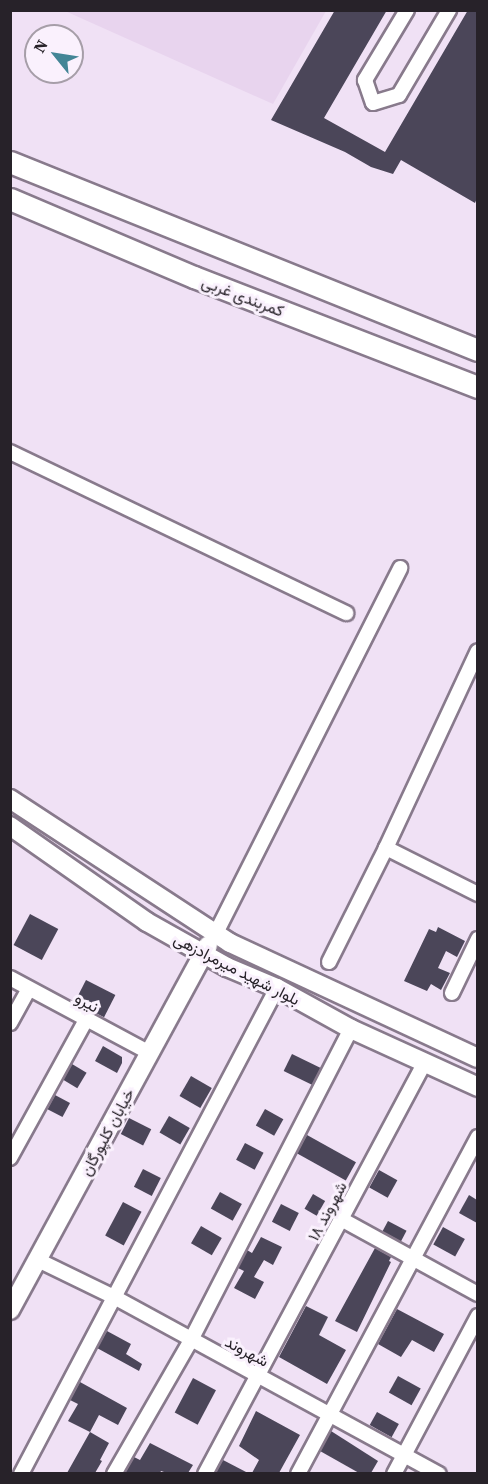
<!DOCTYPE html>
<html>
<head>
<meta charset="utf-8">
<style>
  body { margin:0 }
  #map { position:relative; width:488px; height:1484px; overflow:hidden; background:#f0e1f5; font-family:"Source Serif 4",Vazirmatn,serif }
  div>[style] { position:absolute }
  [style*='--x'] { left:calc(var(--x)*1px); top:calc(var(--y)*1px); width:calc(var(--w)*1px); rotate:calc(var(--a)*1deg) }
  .built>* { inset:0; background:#e8d4ee }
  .building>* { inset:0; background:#4b4659; transform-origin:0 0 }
  .roads { filter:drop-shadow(2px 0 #887a8c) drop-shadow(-2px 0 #887a8c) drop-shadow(0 2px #887a8c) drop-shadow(0 -2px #887a8c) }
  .minor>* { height:14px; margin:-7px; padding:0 7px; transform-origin:7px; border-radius:7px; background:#fff }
  .major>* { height:18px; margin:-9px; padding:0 9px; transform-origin:9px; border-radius:9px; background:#fff }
  .highway>* { height:21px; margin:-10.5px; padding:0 10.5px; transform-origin:10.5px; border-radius:10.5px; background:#fff }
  span { translate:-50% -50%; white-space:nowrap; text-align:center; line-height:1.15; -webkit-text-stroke:6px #faf1fd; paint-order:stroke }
  .street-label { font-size:16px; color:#272229 }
  .frame { position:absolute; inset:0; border:12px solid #272229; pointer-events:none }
  .north { position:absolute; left:24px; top:24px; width:60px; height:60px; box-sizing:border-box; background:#faf1fd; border:2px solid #a69ea8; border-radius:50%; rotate:300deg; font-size:16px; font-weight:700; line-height:24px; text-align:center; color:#272229 }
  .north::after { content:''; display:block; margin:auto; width:21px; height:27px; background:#438596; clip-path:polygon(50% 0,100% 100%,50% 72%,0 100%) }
</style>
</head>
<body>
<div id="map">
  <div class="built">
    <i style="clip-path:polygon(65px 11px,326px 11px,273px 104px)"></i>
  </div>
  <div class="building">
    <i style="clip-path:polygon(335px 10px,387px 10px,324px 118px,385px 152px,468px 10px,477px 10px,477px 198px,475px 203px,401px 160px,393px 174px,371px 167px,345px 152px,271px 120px)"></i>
    <i style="left:30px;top:914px;width:32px;height:35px;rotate:28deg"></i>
    <i style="clip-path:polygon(438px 927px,465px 941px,457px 957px,446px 951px,438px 968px,450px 973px,441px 990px,431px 984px,427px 991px,404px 981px,429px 929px,436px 932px)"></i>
    <i style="left:86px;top:980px;width:33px;height:25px;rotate:27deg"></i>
    <i style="clip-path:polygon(103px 1046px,122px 1057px,122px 1063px,117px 1073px,95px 1061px)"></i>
    <i style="left:292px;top:1054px;width:32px;height:19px;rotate:26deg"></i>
    <i style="left:72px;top:1064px;width:17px;height:18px;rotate:31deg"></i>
    <i style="left:191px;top:1076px;width:24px;height:23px;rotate:30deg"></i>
    <i style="left:55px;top:1095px;width:17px;height:16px;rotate:28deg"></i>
    <i style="left:265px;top:1109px;width:21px;height:19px;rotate:29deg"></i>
    <i style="left:169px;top:1116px;width:24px;height:19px;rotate:30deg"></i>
    <i style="left:129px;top:1118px;width:25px;height:18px;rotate:27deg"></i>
    <i style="left:307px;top:1135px;width:56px;height:21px;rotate:29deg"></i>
    <i style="left:245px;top:1143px;width:21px;height:19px;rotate:28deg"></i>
    <i style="left:143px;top:1169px;width:20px;height:20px;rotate:27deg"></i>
    <i style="left:379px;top:1170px;width:21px;height:20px;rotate:29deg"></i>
    <i style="left:220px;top:1192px;width:25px;height:19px;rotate:29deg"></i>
    <i style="left:313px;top:1194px;width:14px;height:17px;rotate:30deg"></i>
    <i style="clip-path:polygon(469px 1195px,477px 1200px,477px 1223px,459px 1213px)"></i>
    <i style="left:123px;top:1202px;width:21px;height:38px;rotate:28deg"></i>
    <i style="left:281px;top:1204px;width:20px;height:20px;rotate:27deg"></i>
    <i style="left:388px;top:1221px;width:21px;height:12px;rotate:28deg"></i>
    <i style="left:201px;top:1226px;width:24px;height:20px;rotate:30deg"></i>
    <i style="left:443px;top:1227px;width:25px;height:20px;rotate:29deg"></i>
    <i style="clip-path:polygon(261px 1237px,282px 1247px,273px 1265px,264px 1260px,254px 1277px,264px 1282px,255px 1299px,234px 1288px,244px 1271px,238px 1268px,247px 1250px,252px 1253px)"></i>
    <i style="clip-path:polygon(375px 1248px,391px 1257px,389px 1261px,391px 1262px,357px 1332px,335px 1321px)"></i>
    <i style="clip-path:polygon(306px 1306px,328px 1317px,319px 1335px,346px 1350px,327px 1384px,279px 1357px)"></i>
    <i style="clip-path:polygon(397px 1309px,444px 1334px,434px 1352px,412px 1340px,401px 1357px,378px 1344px)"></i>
    <i style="clip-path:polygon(107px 1331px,131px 1344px,126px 1354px,142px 1364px,139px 1371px,97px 1348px)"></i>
    <i style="left:398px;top:1376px;width:26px;height:19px;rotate:29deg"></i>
    <i style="left:193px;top:1378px;width:26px;height:39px;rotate:28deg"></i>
    <i style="clip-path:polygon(80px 1382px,127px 1408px,118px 1425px,99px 1415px,90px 1432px,68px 1421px,78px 1404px,70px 1400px)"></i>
    <i style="clip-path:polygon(256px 1411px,300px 1435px,279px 1473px,252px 1473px,259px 1460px,239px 1446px)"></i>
    <i style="left:377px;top:1412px;width:25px;height:15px;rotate:29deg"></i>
    <i style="clip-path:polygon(331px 1431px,378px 1461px,371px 1473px,359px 1473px,320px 1451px)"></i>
    <i style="clip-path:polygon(90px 1432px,109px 1443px,100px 1460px,102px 1461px,95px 1473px,67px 1473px)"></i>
    <i style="clip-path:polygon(150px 1443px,193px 1465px,188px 1473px,167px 1473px,161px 1471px,160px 1473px,125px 1473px,134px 1457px,140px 1460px)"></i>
    <i style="clip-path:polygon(223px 1460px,248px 1473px,215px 1473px)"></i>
  </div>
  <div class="roads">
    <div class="minor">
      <i style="--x:407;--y:10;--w:82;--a:121"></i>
      <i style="--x:365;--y:80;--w:24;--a:71"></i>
      <i style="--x:373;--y:103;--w:27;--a:-17"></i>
      <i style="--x:399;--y:95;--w:99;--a:-59.5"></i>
      <i style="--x:10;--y:452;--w:373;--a:25.6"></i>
      <i style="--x:386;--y:848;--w:103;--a:26.6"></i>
      <i style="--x:216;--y:933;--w:409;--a:-63.2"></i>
      <i style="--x:329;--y:962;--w:127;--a:-63.4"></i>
      <i style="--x:386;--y:848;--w:217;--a:-65"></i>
      <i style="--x:10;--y:978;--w:159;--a:28.2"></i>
      <i style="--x:452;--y:993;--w:60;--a:-64.3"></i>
      <i style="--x:10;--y:1023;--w:39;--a:-61"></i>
      <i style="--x:10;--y:1158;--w:158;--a:-61.2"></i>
      <i style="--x:341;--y:1219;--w:156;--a:28.7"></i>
      <i style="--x:38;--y:1260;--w:85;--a:26"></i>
      <i style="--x:114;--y:1297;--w:370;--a:28.6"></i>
      <i style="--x:21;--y:1474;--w:549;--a:-62.22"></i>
      <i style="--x:114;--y:1474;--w:155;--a:-60.1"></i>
      <i style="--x:191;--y:1340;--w:350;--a:-62.8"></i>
      <i style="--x:205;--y:1474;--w:467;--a:-61.9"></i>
      <i style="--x:298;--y:1474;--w:382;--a:-61.9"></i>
      <i style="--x:394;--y:1474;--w:179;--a:-62"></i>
    </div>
    <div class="major">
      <i style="--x:10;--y:799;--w:263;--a:33.2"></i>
      <i style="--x:230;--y:943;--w:273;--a:24.9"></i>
      <i style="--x:10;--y:826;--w:167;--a:35"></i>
      <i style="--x:147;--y:922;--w:92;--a:29.4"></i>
      <i style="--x:227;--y:967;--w:54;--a:22.8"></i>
      <i style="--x:277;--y:988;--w:85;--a:29"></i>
      <i style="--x:351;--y:1029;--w:140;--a:24.5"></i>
      <i style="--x:10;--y:1310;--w:415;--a:-61.5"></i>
    </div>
    <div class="highway">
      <i style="--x:10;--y:162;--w:504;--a:21.89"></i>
      <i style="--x:10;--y:199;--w:200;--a:23"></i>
      <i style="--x:194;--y:277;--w:305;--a:21.2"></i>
    </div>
  </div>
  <div class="street-label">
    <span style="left:243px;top:296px;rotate:21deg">کمربندی غربی</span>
    <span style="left:237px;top:969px;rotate:27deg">بلوار شهید میرمرادزهی</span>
    <span style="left:87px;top:1002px;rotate:29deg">نیرو</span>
    <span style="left:107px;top:1132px;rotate:-62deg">خیابان کلپورگان</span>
    <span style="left:327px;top:1211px;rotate:-62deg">شهروند ۱۸</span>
    <span style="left:247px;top:1351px;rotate:28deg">شهروند</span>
  </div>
  <div class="frame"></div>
  <div class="north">N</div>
</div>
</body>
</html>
